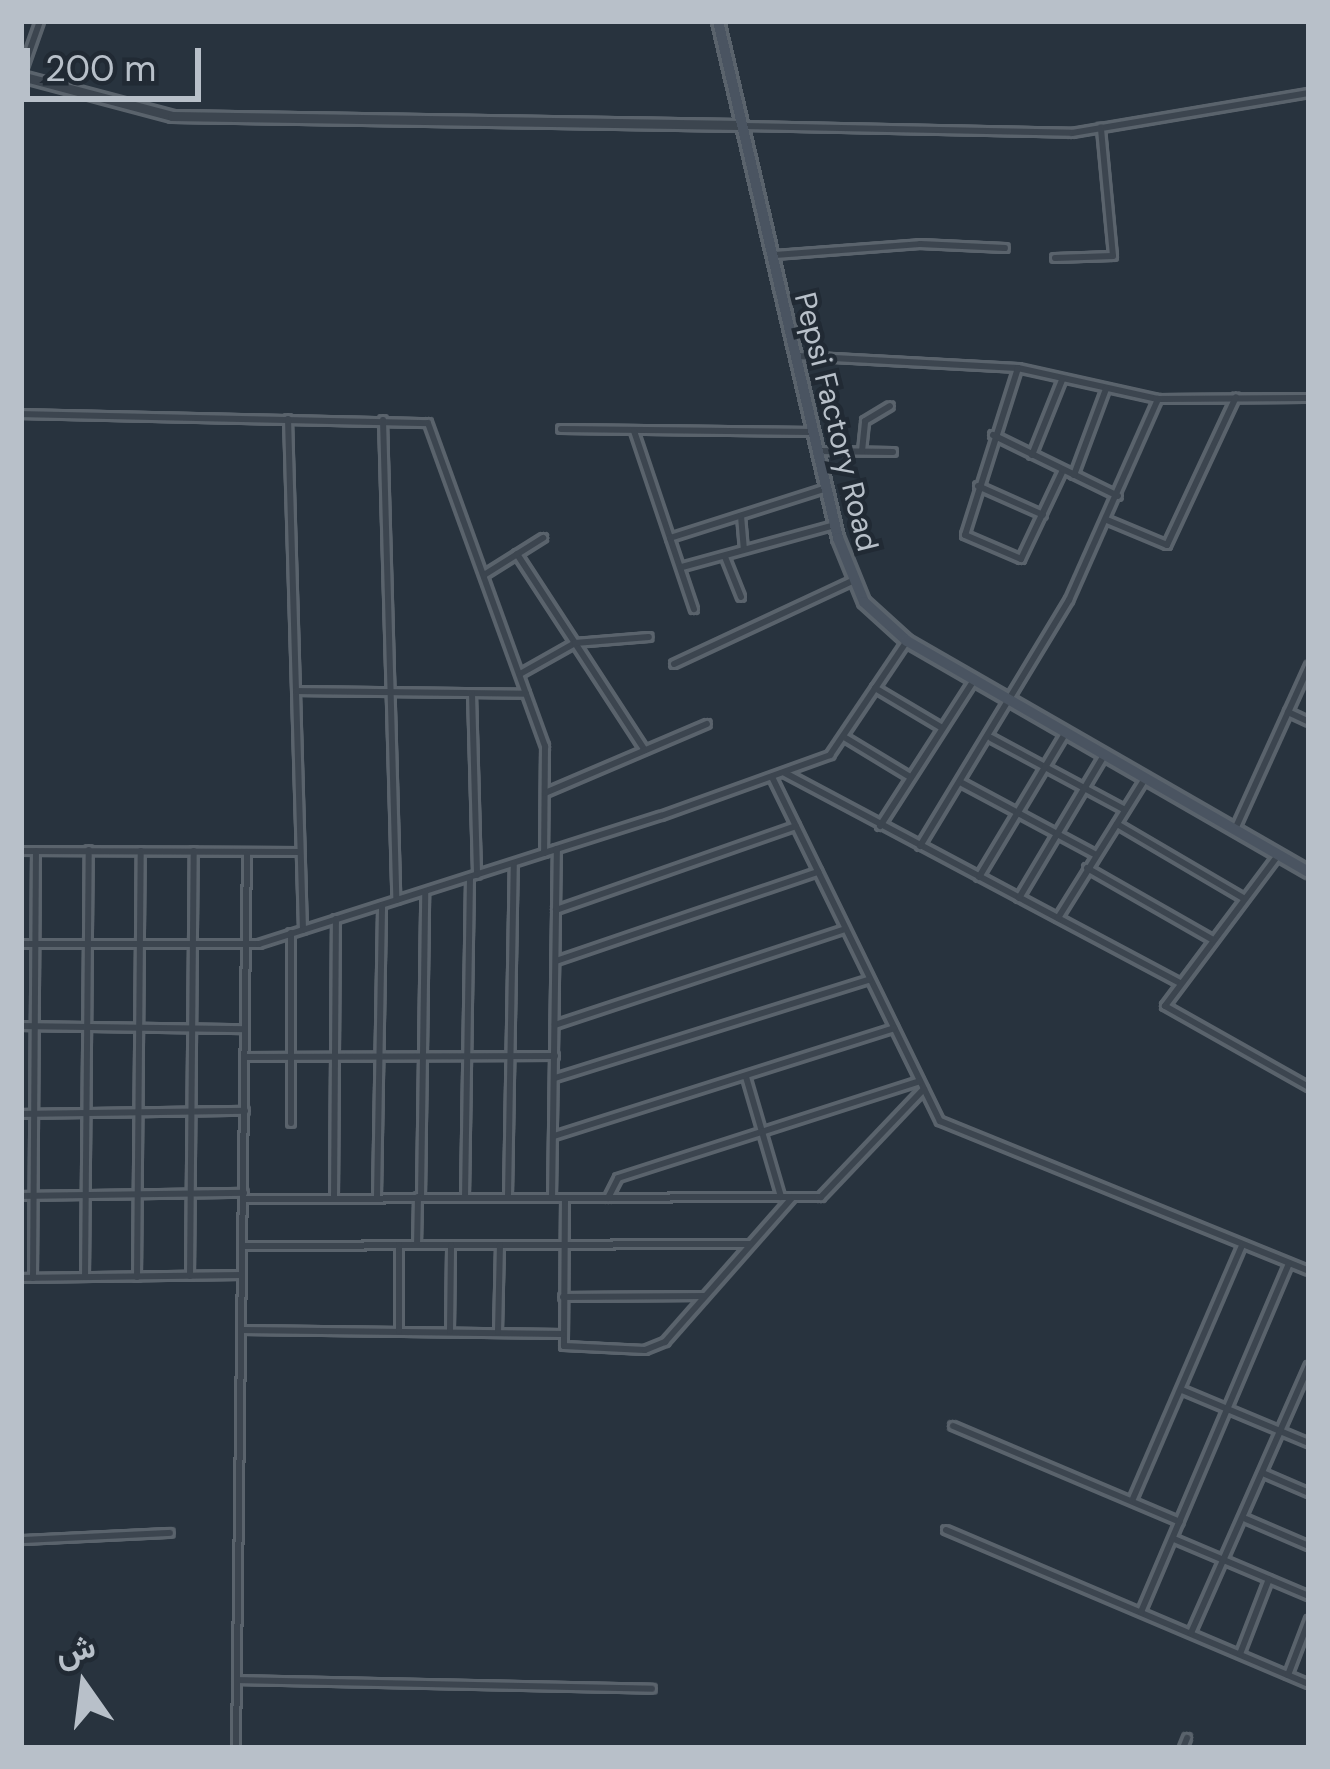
<!DOCTYPE html>
<html>
<head>
<meta charset="utf-8">
<style>
  body { margin:0 }
  #map { position:relative; width:1330px; height:1769px; overflow:hidden; background:#28333e; font-family:"DM Sans",Vazirmatn,sans-serif }
  div>[style] { position:absolute }
  [style*='--x'] { left:calc(var(--x)*1px); top:calc(var(--y)*1px); width:calc(var(--w)*1px); rotate:calc(var(--a)*1deg) }
  .roads { filter:drop-shadow(3px 0 #5a636c) drop-shadow(-3px 0 #5a636c) drop-shadow(0 3px #5a636c) drop-shadow(0 -3px #5a636c) }
  .minor>* { height:6px; margin:-3px; padding:0 3px; transform-origin:3px; border-radius:3px; background:#3c454f }
  .tertiary>* { height:9px; margin:-4.5px; padding:0 4.5px; transform-origin:4.5px; border-radius:4.5px; background:#3c454f }
  .secondary>* { height:10px; margin:-5px; padding:0 5px; transform-origin:5px; border-radius:5px; background:#4a5461 }
  span { translate:-50% -50%; white-space:nowrap; text-align:center; line-height:1.15; -webkit-text-stroke:9px #212a34; paint-order:stroke }
  .street-label { font-size:30px; color:#b8c0c9 }
  .frame { position:absolute; inset:0; border:24px solid #b8c0c9; pointer-events:none }
  .north { position:absolute; left:24px; top:1625px; width:120px; height:120px; -webkit-text-stroke:9px #212a34; paint-order:stroke; rotate:346deg; font-size:33px; font-weight:700; line-height:48px; text-align:center; color:#b8c0c9 }
  .north::after { content:''; display:block; margin:auto; width:42px; height:54px; background:#b8c0c9; clip-path:polygon(50% 0,100% 100%,50% 72%,0 100%) }
  .scale { position:absolute; left:24px; top:48px; width:177px; height:54px; box-sizing:border-box; border:6px solid #b8c0c9; border-top:0; padding-left:15px; font-size:36px; line-height:42px; white-space:nowrap; color:#b8c0c9; -webkit-text-stroke:9px #212a34; paint-order:stroke }
</style>
</head>
<body>
<div id="map">
  <div class="roads">
    <div class="minor">
      <i style="--x:21;--y:75;--w:57;--a:-70.6"></i>
      <i style="--x:744;--y:126;--w:328;--a:1.2"></i>
      <i style="--x:1072;--y:133;--w:240;--a:-9.6"></i>
      <i style="--x:775;--y:255;--w:145;--a:-4.3"></i>
      <i style="--x:920;--y:244;--w:85;--a:2.7"></i>
      <i style="--x:1055;--y:258;--w:58;--a:-2"></i>
      <i style="--x:1113;--y:256;--w:129;--a:-95.4"></i>
      <i style="--x:797;--y:356;--w:221;--a:3.1"></i>
      <i style="--x:1018;--y:368;--w:143;--a:12.5"></i>
      <i style="--x:1158;--y:399;--w:151;--a:-0.4"></i>
      <i style="--x:1018;--y:368;--w:175;--a:107.6"></i>
      <i style="--x:965;--y:535;--w:61;--a:23.2"></i>
      <i style="--x:1021;--y:559;--w:98;--a:-64.7"></i>
      <i style="--x:21;--y:414;--w:407;--a:1.3"></i>
      <i style="--x:428;--y:423;--w:344;--a:70.1"></i>
      <i style="--x:545;--y:746;--w:107;--a:90.5"></i>
      <i style="--x:288;--y:419;--w:511;--a:88.32"></i>
      <i style="--x:383;--y:420;--w:480;--a:88.4"></i>
      <i style="--x:561;--y:429;--w:252;--a:0.7"></i>
      <i style="--x:634;--y:431;--w:188;--a:71.4"></i>
      <i style="--x:993;--y:435;--w:139;--a:26"></i>
      <i style="--x:818;--y:451;--w:75;--a:0.8"></i>
      <i style="--x:862;--y:451;--w:30;--a:-84"></i>
      <i style="--x:865;--y:421;--w:29;--a:-31"></i>
      <i style="--x:1032;--y:455;--w:81;--a:-68.2"></i>
      <i style="--x:1074;--y:475;--w:92;--a:-69.6"></i>
      <i style="--x:978;--y:486;--w:71;--a:24"></i>
      <i style="--x:741;--y:516;--w:32;--a:85"></i>
      <i style="--x:1107;--y:520;--w:65;--a:22.6"></i>
      <i style="--x:1167;--y:545;--w:163;--a:-65"></i>
      <i style="--x:670;--y:538;--w:165;--a:-17.7"></i>
      <i style="--x:517;--y:554;--w:234;--a:56.9"></i>
      <i style="--x:725;--y:557;--w:43;--a:68.2"></i>
      <i style="--x:682;--y:567;--w:158;--a:-15.4"></i>
      <i style="--x:484;--y:575;--w:70;--a:-32.1"></i>
      <i style="--x:674;--y:664;--w:196;--a:-25"></i>
      <i style="--x:520;--y:674;--w:63;--a:-29.4"></i>
      <i style="--x:575;--y:643;--w:74;--a:-4.6"></i>
      <i style="--x:875;--y:688;--w:78;--a:30.8"></i>
      <i style="--x:296;--y:691;--w:230;--a:0.7"></i>
      <i style="--x:472;--y:694;--w:181;--a:88.4"></i>
      <i style="--x:1288;--y:712;--w:23;--a:25"></i>
      <i style="--x:844;--y:737;--w:77;--a:31.2"></i>
      <i style="--x:991;--y:738;--w:152;--a:28.2"></i>
      <i style="--x:785;--y:773;--w:447;--a:28"></i>
      <i style="--x:772;--y:777;--w:383;--a:64"></i>
      <i style="--x:940;--y:1121;--w:398;--a:22.1"></i>
      <i style="--x:962;--y:783;--w:152;--a:28.2"></i>
      <i style="--x:545;--y:793;--w:176;--a:-23.1"></i>
      <i style="--x:1117;--y:824;--w:146;--a:30.4"></i>
      <i style="--x:880;--y:826;--w:174;--a:-57.2"></i>
      <i style="--x:1236;--y:827;--w:177;--a:-65.6"></i>
      <i style="--x:920;--y:846;--w:288;--a:-58.8"></i>
      <i style="--x:1069;--y:600;--w:220;--a:-66.1"></i>
      <i style="--x:21;--y:851;--w:278;--a:0.2"></i>
      <i style="--x:1279;--y:854;--w:190;--a:126.9"></i>
      <i style="--x:1165;--y:1006;--w:165;--a:29.4"></i>
      <i style="--x:1087;--y:868;--w:145;--a:29.7"></i>
      <i style="--x:979;--y:877;--w:169;--a:-59"></i>
      <i style="--x:1019;--y:898;--w:164;--a:-59.2"></i>
      <i style="--x:556;--y:910;--w:254;--a:-19.3"></i>
      <i style="--x:1058;--y:918;--w:164;--a:-58"></i>
      <i style="--x:291;--y:933;--w:190;--a:90"></i>
      <i style="--x:21;--y:944;--w:238;--a:0"></i>
      <i style="--x:259;--y:944;--w:422;--a:-17.7"></i>
      <i style="--x:661;--y:816;--w:180;--a:-19.8"></i>
      <i style="--x:830;--y:755;--w:138;--a:-56"></i>
      <i style="--x:556;--y:961;--w:277;--a:-18.8"></i>
      <i style="--x:555;--y:1025;--w:306;--a:-18.3"></i>
      <i style="--x:21;--y:1026;--w:224;--a:0.8"></i>
      <i style="--x:247;--y:1057;--w:308;--a:-0.2"></i>
      <i style="--x:746;--y:1077;--w:125;--a:73.7"></i>
      <i style="--x:555;--y:1078;--w:330;--a:-17.4"></i>
      <i style="--x:21;--y:1114;--w:224;--a:-0.8"></i>
      <i style="--x:554;--y:1136;--w:357;--a:-17.6"></i>
      <i style="--x:21;--y:1196;--w:223;--a:-0.8"></i>
      <i style="--x:377;--y:1196;--w:291;--a:-89"></i>
      <i style="--x:508;--y:1196;--w:332;--a:-89"></i>
      <i style="--x:421;--y:1197;--w:305;--a:-89.2"></i>
      <i style="--x:465;--y:1197;--w:319;--a:-89.1"></i>
      <i style="--x:334;--y:1198;--w:279;--a:-89.6"></i>
      <i style="--x:552;--y:1198;--w:349;--a:-89.2"></i>
      <i style="--x:565;--y:1198;--w:148;--a:90.4"></i>
      <i style="--x:564;--y:1346;--w:81;--a:2.8"></i>
      <i style="--x:645;--y:1350;--w:22;--a:-22"></i>
      <i style="--x:665;--y:1342;--w:192;--a:-48.6"></i>
      <i style="--x:608;--y:1198;--w:22;--a:-63"></i>
      <i style="--x:618;--y:1178;--w:317;--a:-17.8"></i>
      <i style="--x:243;--y:1199;--w:578;--a:-0.2"></i>
      <i style="--x:821;--y:1197;--w:149;--a:-46.4"></i>
      <i style="--x:417;--y:1245;--w:48;--a:-88.8"></i>
      <i style="--x:242;--y:1246;--w:508;--a:-0.23"></i>
      <i style="--x:190;--y:1276;--w:425;--a:-89.5"></i>
      <i style="--x:85;--y:1277;--w:427;--a:-89.5"></i>
      <i style="--x:137;--y:1277;--w:426;--a:-89.5"></i>
      <i style="--x:21;--y:1278;--w:218;--a:-0.8"></i>
      <i style="--x:33;--y:1278;--w:427;--a:-89.6"></i>
      <i style="--x:563;--y:1297;--w:141;--a:-0.4"></i>
      <i style="--x:242;--y:1330;--w:321;--a:0.7"></i>
      <i style="--x:399;--y:1331;--w:86;--a:-90"></i>
      <i style="--x:450;--y:1331;--w:86;--a:-89.3"></i>
      <i style="--x:498;--y:1332;--w:87;--a:-88.7"></i>
      <i style="--x:1182;--y:1390;--w:138;--a:22.7"></i>
      <i style="--x:953;--y:1426;--w:246;--a:22.9"></i>
      <i style="--x:1265;--y:1474;--w:48;--a:23.4"></i>
      <i style="--x:1132;--y:1501;--w:278;--a:-66.7"></i>
      <i style="--x:1246;--y:1519;--w:69;--a:23.2"></i>
      <i style="--x:946;--y:1530;--w:394;--a:23"></i>
      <i style="--x:1174;--y:1539;--w:147;--a:22.9"></i>
      <i style="--x:21;--y:1540;--w:149;--a:-2.7"></i>
      <i style="--x:1141;--y:1612;--w:378;--a:-67"></i>
      <i style="--x:1191;--y:1633;--w:292;--a:-66.2"></i>
      <i style="--x:1240;--y:1654;--w:80;--a:-68.9"></i>
      <i style="--x:1288;--y:1675;--w:59;--a:-69.1"></i>
      <i style="--x:237;--y:1680;--w:415;--a:1.2"></i>
      <i style="--x:236;--y:1748;--w:896;--a:-89.3"></i>
      <i style="--x:1183;--y:1748;--w:11;--a:-68"></i>
    </div>
    <div class="tertiary">
      <i style="--x:21;--y:76;--w:156;--a:14.8"></i>
      <i style="--x:172;--y:116;--w:568;--a:0.91"></i>
    </div>
    <div class="secondary">
      <i style="--x:718;--y:21;--w:531;--a:76.93"></i>
      <i style="--x:838;--y:538;--w:69;--a:67.9"></i>
      <i style="--x:864;--y:602;--w:58;--a:42.2"></i>
      <i style="--x:907;--y:641;--w:464;--a:29.9"></i>
    </div>
  </div>
  <div class="street-label">
    <span style="left:836px;top:422px;rotate:76deg">Pepsi Factory Road</span>
  </div>
  <div class="frame"></div>
  <div class="north">ش</div>
  <div class="scale">200 m</div>
</div>
</body>
</html>
